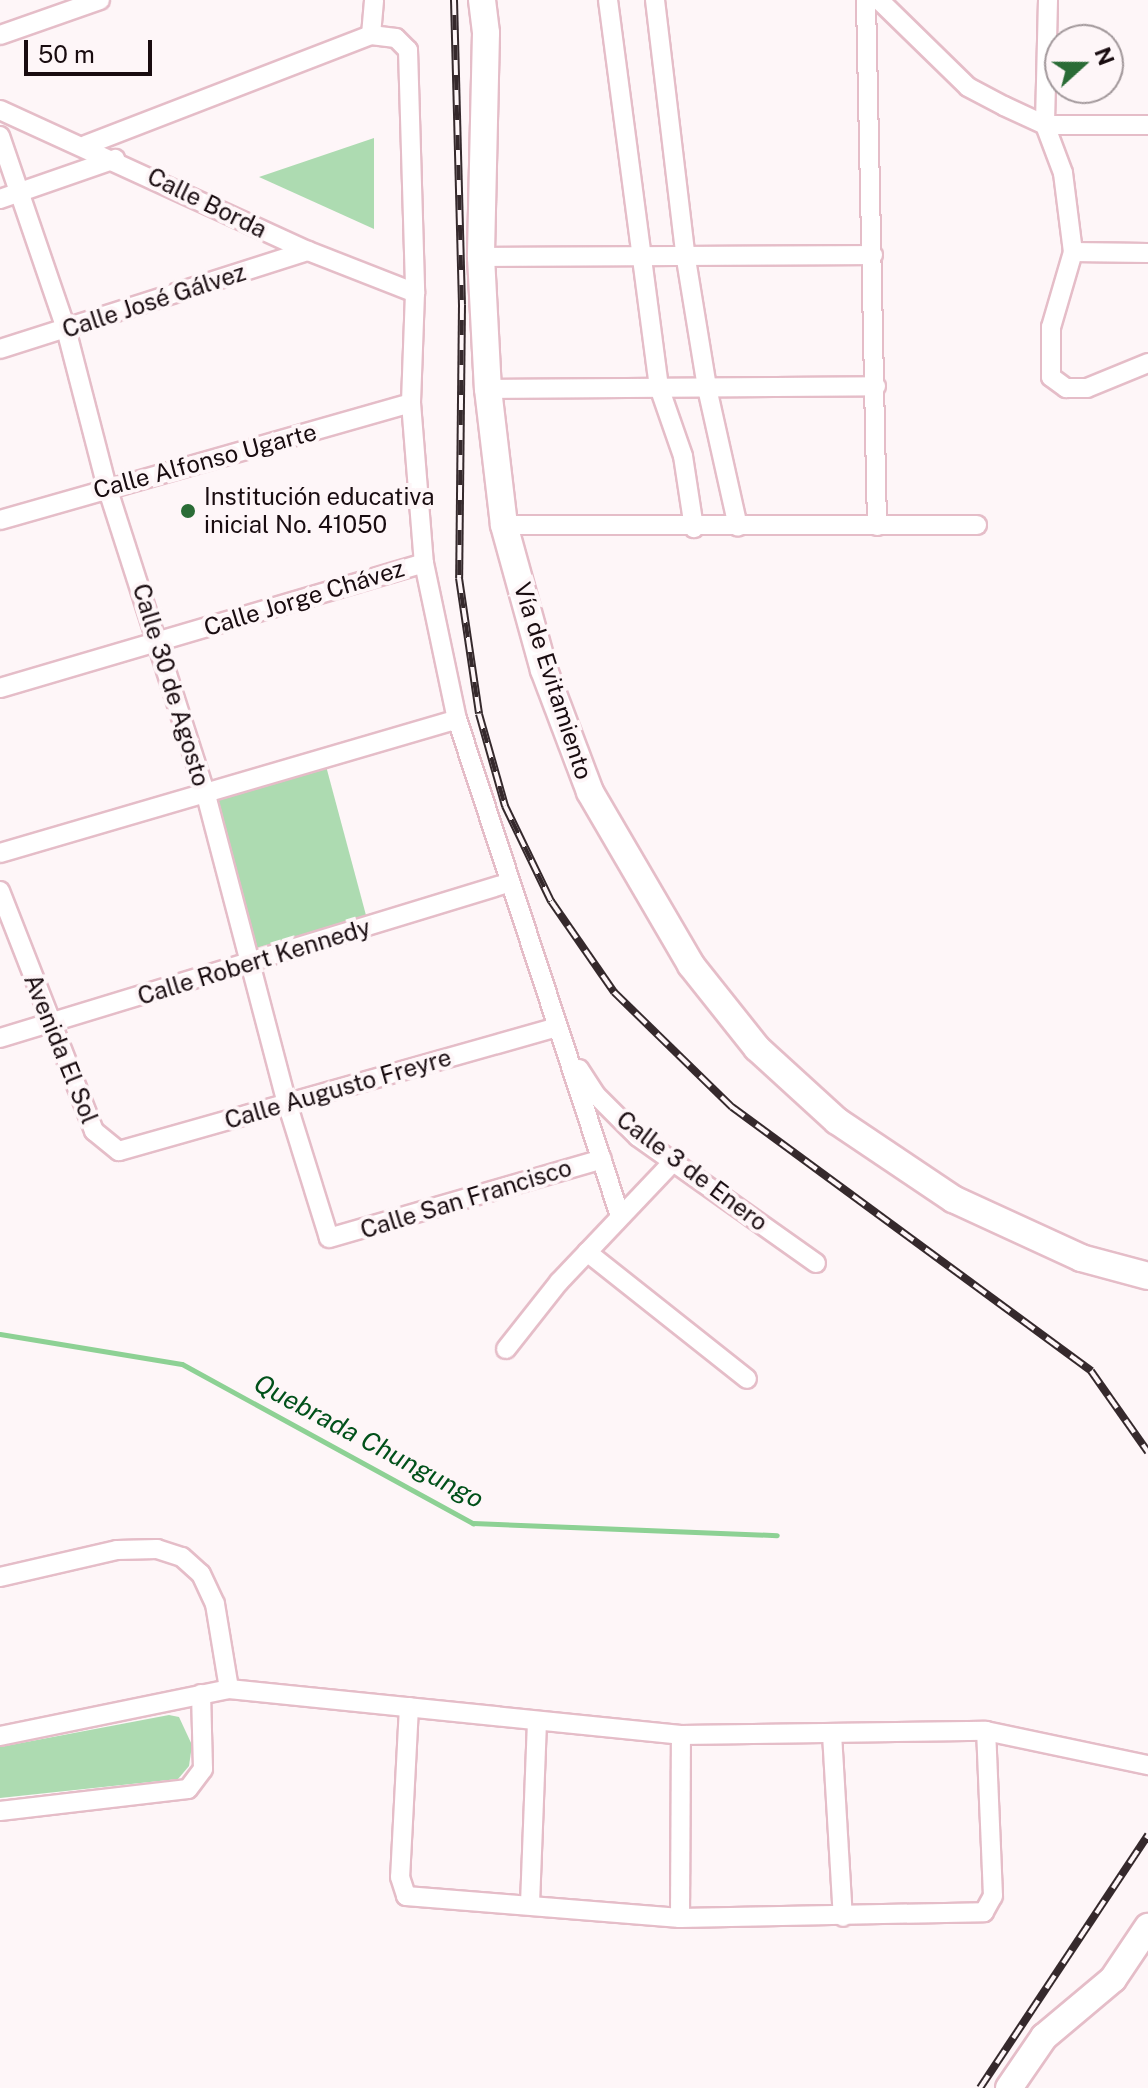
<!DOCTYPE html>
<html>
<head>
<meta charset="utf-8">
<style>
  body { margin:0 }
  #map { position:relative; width:1148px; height:2088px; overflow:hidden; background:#fef6f8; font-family:"Public Sans",sans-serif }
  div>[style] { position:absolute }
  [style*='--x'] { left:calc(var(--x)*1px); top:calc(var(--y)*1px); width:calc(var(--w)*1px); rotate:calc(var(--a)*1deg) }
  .green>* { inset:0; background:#addbb1; transform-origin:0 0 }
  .stream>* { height:5px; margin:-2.5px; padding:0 2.5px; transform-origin:2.5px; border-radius:2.5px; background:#8dd194 }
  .roads { filter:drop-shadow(2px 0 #e5bdc8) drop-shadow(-2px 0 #e5bdc8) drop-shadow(0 2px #e5bdc8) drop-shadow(0 -2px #e5bdc8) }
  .minor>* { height:18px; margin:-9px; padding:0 9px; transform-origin:9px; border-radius:9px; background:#fff }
  .secondary>* { height:26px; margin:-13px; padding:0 13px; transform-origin:13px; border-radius:13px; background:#fff }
  .rail>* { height:8px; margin-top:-4px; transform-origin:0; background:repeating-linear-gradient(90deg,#fef6f8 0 15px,#35292c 0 30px); box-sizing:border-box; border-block:2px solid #35292c }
  .dots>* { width:22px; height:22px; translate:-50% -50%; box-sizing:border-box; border:4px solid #fef6f8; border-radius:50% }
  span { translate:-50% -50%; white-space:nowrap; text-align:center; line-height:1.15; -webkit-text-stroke:8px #fef6f8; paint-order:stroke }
  .street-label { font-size:24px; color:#190c10 }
  .poi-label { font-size:24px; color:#190c10 }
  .left { translate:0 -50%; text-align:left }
  .water-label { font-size:26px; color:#01511a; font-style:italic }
  .north { position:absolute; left:1044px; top:24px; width:80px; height:80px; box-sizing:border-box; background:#fef6f8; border:2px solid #a2989b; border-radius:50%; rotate:69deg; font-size:22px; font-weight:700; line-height:32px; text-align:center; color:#190c10 }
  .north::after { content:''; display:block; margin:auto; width:28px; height:36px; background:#2a6c36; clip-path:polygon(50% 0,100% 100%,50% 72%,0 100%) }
  .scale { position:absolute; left:24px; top:40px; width:128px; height:36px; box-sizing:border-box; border:4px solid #190c10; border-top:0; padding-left:10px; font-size:24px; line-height:28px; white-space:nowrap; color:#190c10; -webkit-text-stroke:6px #fef6f8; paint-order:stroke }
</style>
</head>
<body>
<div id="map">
  <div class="green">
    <i style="clip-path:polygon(374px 138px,374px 229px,259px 177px)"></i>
    <i style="left:326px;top:766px;width:159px;height:118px;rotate:75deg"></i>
    <i style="clip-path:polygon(169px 1715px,179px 1717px,192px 1745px,189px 1766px,178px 1779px,0 1798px,0 1747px)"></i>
  </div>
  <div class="stream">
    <i style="--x:0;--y:1334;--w:184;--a:9.4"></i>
    <i style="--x:182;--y:1364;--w:332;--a:28.7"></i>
    <i style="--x:473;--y:1523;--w:304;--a:2.3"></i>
  </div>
  <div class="roads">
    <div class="minor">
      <i style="--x:608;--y:0;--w:390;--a:82.5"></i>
      <i style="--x:659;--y:387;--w:73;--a:70.8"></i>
      <i style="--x:683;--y:456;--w:73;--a:81.3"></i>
      <i style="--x:655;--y:0;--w:255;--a:83.2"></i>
      <i style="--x:685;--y:253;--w:137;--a:80.7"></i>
      <i style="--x:707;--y:388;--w:142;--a:77.4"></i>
      <i style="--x:866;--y:0;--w:526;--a:88.8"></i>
      <i style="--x:879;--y:0;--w:124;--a:44.3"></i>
      <i style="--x:968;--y:87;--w:41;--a:27.8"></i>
      <i style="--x:1004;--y:106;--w:45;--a:24.9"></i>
      <i style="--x:1045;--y:125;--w:103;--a:0"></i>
      <i style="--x:1048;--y:0;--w:125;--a:91.4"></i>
      <i style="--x:1045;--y:125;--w:51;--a:69.4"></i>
      <i style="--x:1063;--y:173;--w:80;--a:82.8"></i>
      <i style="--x:1073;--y:252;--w:78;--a:106.3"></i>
      <i style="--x:1051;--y:327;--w:50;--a:90"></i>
      <i style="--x:1051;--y:377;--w:19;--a:36"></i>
      <i style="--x:1066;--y:388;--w:21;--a:0"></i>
      <i style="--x:1087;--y:388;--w:66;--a:-22.3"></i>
      <i style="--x:0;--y:35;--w:106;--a:-19.3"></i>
      <i style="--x:371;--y:35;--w:35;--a:-85"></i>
      <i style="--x:0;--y:110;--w:339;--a:24.6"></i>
      <i style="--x:308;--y:251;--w:115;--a:21.4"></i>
      <i style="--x:0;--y:136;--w:204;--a:71.1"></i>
      <i style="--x:66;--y:329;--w:163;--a:75.5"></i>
      <i style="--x:107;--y:487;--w:324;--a:72.2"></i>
      <i style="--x:206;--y:795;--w:318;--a:75.3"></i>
      <i style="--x:287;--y:1103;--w:141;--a:72.7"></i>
      <i style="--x:329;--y:1238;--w:284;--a:-16.1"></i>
      <i style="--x:86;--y:145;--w:305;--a:-21.1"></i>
      <i style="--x:371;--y:35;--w:25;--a:7"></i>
      <i style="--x:396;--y:38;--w:17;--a:45"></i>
      <i style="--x:408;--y:50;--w:243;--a:88.3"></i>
      <i style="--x:415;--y:293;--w:110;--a:92.1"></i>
      <i style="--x:411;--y:403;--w:161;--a:85.4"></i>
      <i style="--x:424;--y:563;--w:159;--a:78.1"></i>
      <i style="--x:457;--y:719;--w:523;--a:71.84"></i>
      <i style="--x:0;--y:199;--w:122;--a:-19.2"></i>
      <i style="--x:1073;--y:252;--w:75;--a:0.8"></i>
      <i style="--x:481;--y:257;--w:392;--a:-0.3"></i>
      <i style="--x:0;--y:349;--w:323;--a:-17.7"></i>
      <i style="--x:488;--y:389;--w:388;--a:-0.4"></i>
      <i style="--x:0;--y:520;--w:427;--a:-15.9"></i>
      <i style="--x:504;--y:525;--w:473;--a:0"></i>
      <i style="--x:0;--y:688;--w:442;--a:-16.4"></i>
      <i style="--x:0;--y:853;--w:476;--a:-16.3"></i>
      <i style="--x:0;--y:891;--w:258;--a:68.6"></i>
      <i style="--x:94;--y:1131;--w:32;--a:39"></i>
      <i style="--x:119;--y:1151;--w:455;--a:-15.8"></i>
      <i style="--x:0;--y:1038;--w:531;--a:-16.97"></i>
      <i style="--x:579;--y:1069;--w:31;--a:57"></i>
      <i style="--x:596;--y:1095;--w:59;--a:45"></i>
      <i style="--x:638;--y:1137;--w:218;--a:35.3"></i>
      <i style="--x:587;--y:1252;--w:204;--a:38.4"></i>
      <i style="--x:506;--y:1349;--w:85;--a:-51.7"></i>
      <i style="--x:559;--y:1282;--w:166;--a:-46.5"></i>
      <i style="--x:0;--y:1577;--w:120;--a:-13"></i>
      <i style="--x:117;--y:1550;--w:40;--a:-1.4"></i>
      <i style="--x:157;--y:1549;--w:26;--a:18"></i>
      <i style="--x:182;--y:1557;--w:25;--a:42"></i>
      <i style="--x:201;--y:1574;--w:33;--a:65"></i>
      <i style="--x:215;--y:1604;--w:86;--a:80.6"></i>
      <i style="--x:409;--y:1707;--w:170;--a:93"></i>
      <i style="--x:400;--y:1877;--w:20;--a:72"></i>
      <i style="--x:406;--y:1896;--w:275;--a:4.6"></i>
      <i style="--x:680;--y:1918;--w:304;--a:-1.1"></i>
      <i style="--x:984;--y:1912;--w:18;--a:-61"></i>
      <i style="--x:993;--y:1896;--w:165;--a:-92.4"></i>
      <i style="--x:832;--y:1734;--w:183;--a:86.6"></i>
      <i style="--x:0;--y:1736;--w:234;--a:-11.6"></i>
      <i style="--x:229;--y:1689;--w:454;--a:5.8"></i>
      <i style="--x:681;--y:1735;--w:305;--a:-0.8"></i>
      <i style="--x:986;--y:1731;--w:166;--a:11.9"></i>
      <i style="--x:0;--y:1811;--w:189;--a:-6.7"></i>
      <i style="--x:188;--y:1789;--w:25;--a:-53"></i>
      <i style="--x:203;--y:1769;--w:75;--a:-91.5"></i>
      <i style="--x:530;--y:1904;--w:182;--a:-87.8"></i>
      <i style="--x:680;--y:1918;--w:183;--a:-89.7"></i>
    </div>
    <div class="secondary">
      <i style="--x:482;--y:0;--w:33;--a:83"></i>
      <i style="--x:486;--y:33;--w:224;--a:91.3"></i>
      <i style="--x:481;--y:257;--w:132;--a:87"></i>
      <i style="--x:488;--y:389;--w:137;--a:83.3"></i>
      <i style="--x:504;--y:525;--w:150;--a:74.6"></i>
      <i style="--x:544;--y:670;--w:130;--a:69.3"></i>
      <i style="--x:590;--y:792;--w:200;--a:59.7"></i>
      <i style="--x:691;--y:965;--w:106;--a:51.5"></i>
      <i style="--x:757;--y:1048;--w:108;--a:42.4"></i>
      <i style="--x:837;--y:1121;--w:140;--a:33.9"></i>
      <i style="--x:953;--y:1199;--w:141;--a:24.7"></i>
      <i style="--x:1081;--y:1258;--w:69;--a:15"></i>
      <i style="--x:1009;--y:2088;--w:62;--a:-55.5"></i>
      <i style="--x:1044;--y:2037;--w:90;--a:-40"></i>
      <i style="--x:1113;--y:1979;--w:63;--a:-56.1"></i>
    </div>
  </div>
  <div class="rail">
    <i style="--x:454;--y:0;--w:305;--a:88.5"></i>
    <i style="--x:462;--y:305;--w:273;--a:90.6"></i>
    <i style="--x:459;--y:578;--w:137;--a:81.6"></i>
    <i style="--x:479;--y:714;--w:96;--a:74.2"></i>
    <i style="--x:505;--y:806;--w:106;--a:64.2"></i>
    <i style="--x:551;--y:901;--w:111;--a:55.3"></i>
    <i style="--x:614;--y:992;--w:165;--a:44.3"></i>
    <i style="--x:732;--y:1107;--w:446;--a:36.3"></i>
    <i style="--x:1091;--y:1371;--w:99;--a:54.9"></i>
    <i style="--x:980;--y:2088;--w:304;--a:-56.4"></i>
  </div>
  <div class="dots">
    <i style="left:188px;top:511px;background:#2a6c36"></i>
  </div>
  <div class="street-label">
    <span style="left:207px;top:203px;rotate:26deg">Calle Borda</span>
    <span style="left:154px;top:301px;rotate:-18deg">Calle José Gálvez</span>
    <span style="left:205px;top:461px;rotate:-15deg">Calle Alfonso Ugarte</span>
    <span style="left:304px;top:598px;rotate:-17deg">Calle Jorge Chávez</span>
    <span style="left:553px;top:681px;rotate:72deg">Vía de Evitamiento</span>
    <span style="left:171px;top:685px;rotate:73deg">Calle 30 de Agosto</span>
    <span style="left:254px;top:962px;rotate:-17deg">Calle Robert Kennedy</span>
    <span style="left:61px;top:1049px;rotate:68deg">Avenida El Sol</span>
    <span style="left:338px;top:1089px;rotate:-16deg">Calle Augusto Freyre</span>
    <span style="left:692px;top:1171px;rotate:37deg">Calle 3 de Enero</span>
    <span style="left:466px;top:1199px;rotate:-17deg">Calle San Francisco</span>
  </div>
  <div class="poi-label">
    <span class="left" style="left:204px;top:511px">Institución educativa<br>inicial No. 41050</span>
  </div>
  <div class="water-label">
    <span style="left:369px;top:1441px;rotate:28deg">Quebrada Chungungo</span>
  </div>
  <div class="north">N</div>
  <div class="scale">50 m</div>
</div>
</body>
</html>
